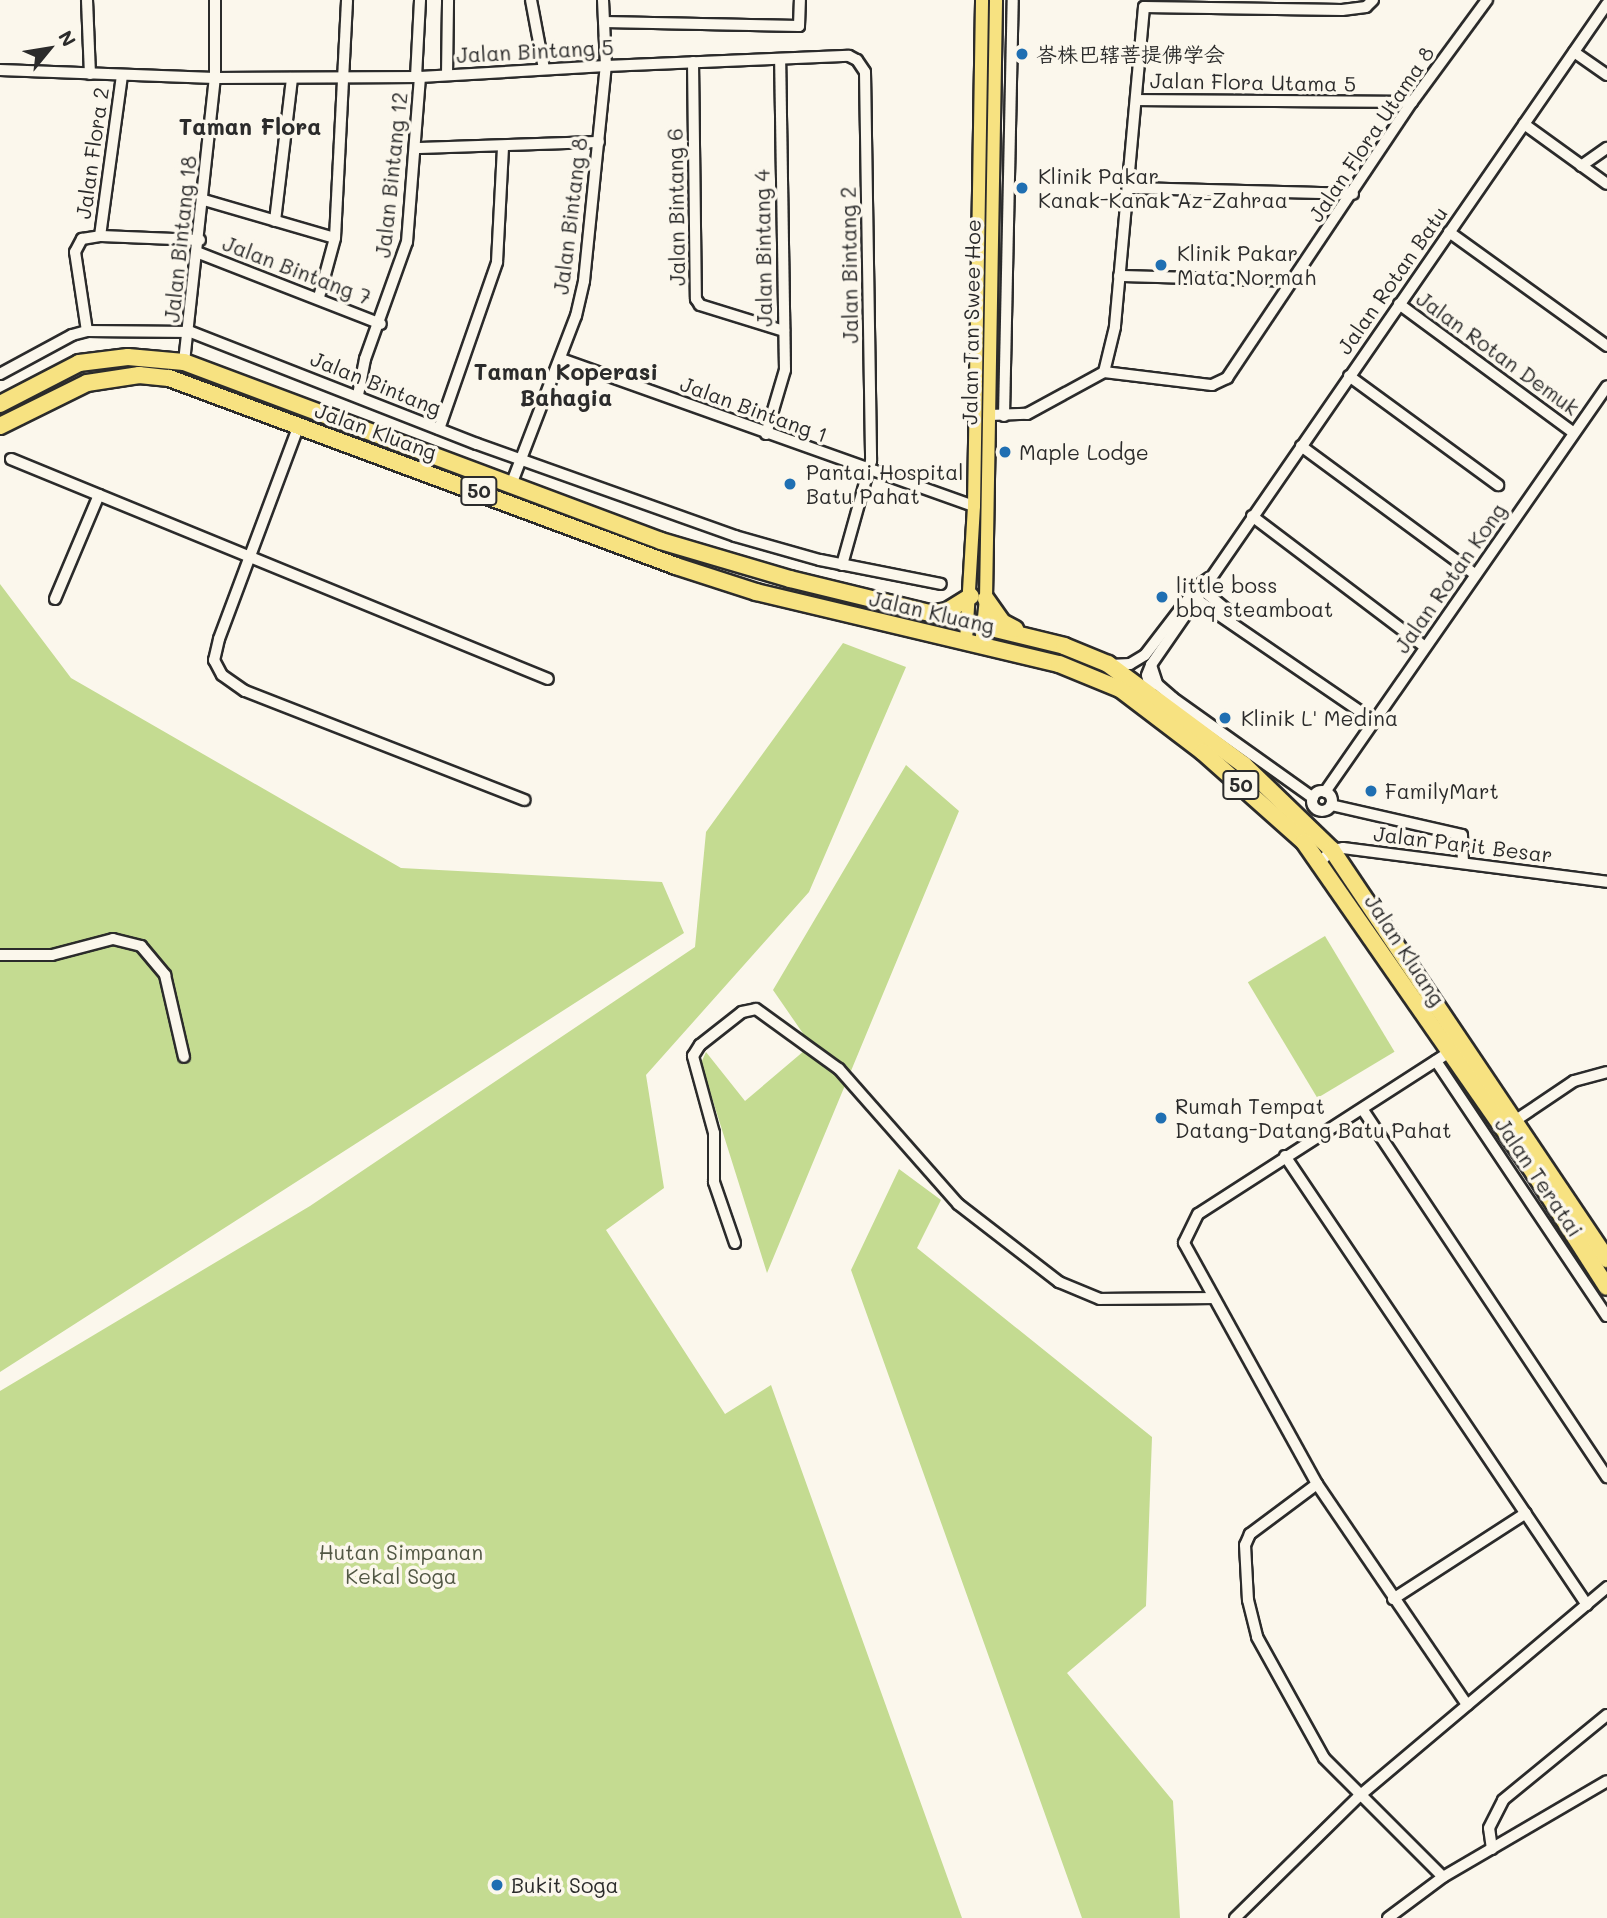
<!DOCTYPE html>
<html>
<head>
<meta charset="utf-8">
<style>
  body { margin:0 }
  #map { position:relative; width:1607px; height:1918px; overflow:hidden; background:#fbf7ec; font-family:Mali,"LXGW WenKai TC",sans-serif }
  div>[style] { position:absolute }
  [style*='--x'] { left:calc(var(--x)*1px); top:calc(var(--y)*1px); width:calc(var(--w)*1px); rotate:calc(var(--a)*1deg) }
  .green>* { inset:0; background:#c4db91; transform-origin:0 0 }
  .roads { filter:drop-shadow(2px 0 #2b2b2b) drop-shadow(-2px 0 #2b2b2b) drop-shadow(0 2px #2b2b2b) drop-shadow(0 -2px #2b2b2b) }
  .minor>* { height:10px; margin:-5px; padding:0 5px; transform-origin:5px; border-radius:5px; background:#fbf7ec }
  .minor>.ring { margin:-5px; padding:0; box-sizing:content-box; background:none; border:10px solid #fbf7ec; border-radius:50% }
  .major>* { height:12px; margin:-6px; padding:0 6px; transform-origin:6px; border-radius:6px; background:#f7e281 }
  .highway>* { height:16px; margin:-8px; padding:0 8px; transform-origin:8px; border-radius:8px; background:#f7e281 }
  .dots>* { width:19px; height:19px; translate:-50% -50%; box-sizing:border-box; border:4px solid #fbf7ec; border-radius:50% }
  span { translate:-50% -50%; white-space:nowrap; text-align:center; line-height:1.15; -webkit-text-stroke:7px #fbf7ec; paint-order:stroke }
  .shield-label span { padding:2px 5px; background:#fbf7ec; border:2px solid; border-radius:5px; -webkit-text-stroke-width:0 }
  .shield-label { font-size:19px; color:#2b2b2b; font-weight:700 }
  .street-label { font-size:21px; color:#2b2b2b }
  .poi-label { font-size:21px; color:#2b2b2b }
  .left { translate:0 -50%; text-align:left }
  .park-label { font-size:21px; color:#515744 }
  .neighbourhood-label { font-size:23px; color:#2b2b2b; font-weight:700 }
  .north { position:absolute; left:14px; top:14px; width:70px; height:70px; -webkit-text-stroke:5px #fbf7ec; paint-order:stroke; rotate:60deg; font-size:19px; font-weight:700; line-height:28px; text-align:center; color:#2b2b2b }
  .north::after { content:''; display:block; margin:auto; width:24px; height:32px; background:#2b2b2b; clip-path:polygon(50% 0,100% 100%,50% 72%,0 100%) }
</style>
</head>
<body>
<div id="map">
  <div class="green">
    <i style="clip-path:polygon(0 584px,71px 678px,401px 868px,662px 882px,684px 933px,0 1372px)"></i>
    <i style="clip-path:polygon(843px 643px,906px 667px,809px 892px,646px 1075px,664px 1188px,606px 1230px,725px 1414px,771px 1385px,962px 1918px,0 1918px,0 1391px,310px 1206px,695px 947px,706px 832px)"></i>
    <i style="clip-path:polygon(906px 765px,959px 811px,767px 1273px,701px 1063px,706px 1052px,745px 1101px,811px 1045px,773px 990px)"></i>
    <i style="left:1325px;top:936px;width:135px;height:90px;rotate:59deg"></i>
    <i style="clip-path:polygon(899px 1169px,941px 1200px,917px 1248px,1152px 1437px,1146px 1606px,1067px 1673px,1173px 1801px,1180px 1918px,1082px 1918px,851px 1270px)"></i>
  </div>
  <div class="roads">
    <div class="minor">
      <i style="--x:87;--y:0;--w:74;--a:87.7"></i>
      <i style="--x:531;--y:0;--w:70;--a:79.3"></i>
      <i style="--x:1373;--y:0;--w:10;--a:135"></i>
      <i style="--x:1366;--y:7;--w:24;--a:173"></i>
      <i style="--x:1342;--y:10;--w:198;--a:-179.1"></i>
      <i style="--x:1144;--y:7;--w:321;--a:95.2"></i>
      <i style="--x:1115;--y:327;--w:46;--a:103.7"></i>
      <i style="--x:1104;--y:372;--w:109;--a:6.9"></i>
      <i style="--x:1212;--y:385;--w:17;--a:-25"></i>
      <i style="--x:1227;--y:378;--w:332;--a:-56.2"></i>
      <i style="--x:1412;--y:102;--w:127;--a:-53.7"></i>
      <i style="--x:604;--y:22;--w:195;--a:1.2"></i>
      <i style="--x:799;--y:26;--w:26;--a:-88"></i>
      <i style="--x:1574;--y:52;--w:40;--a:34.9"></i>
      <i style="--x:693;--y:62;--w:237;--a:89.3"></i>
      <i style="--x:696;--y:299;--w:7;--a:56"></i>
      <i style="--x:700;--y:305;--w:88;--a:17.2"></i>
      <i style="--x:0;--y:70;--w:215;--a:2.1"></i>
      <i style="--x:215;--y:78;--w:205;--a:-0.3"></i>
      <i style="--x:420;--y:77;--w:186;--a:-3.4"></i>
      <i style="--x:606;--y:66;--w:243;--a:-2.4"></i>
      <i style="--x:849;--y:56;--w:9;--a:27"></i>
      <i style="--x:857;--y:60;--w:14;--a:56"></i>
      <i style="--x:865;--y:72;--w:389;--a:89.1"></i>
      <i style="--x:871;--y:461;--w:108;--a:105.6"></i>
      <i style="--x:447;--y:75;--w:75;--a:-89.2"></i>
      <i style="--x:416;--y:77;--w:77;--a:-87"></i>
      <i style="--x:1136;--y:100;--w:276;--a:0.4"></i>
      <i style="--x:1524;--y:124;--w:102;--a:35.9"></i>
      <i style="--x:417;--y:148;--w:182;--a:-1.9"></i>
      <i style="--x:1581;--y:166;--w:32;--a:-35"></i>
      <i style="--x:1128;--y:188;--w:225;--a:1.5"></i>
      <i style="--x:204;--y:200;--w:136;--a:16.2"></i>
      <i style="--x:275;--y:221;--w:144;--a:-83.2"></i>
      <i style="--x:1449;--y:232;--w:195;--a:35.8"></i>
      <i style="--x:100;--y:236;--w:162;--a:-82.2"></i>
      <i style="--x:199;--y:253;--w:195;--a:21.3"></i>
      <i style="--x:1119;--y:276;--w:174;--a:1.6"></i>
      <i style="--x:319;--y:297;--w:61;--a:-74.8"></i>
      <i style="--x:335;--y:238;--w:238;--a:-87.1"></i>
      <i style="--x:1399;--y:304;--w:217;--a:36.4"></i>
      <i style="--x:87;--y:331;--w:80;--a:-98.6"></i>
      <i style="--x:75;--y:252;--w:15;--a:-62"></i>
      <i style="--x:82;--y:239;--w:18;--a:-9"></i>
      <i style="--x:100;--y:236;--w:100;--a:2.3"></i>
      <i style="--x:561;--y:359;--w:438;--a:19.6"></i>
      <i style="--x:184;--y:362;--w:286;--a:-83.8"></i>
      <i style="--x:215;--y:78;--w:78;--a:-90"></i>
      <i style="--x:0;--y:374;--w:82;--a:-28.4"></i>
      <i style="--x:72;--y:335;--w:16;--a:-15"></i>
      <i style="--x:87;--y:331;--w:104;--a:0.6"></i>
      <i style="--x:191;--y:332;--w:307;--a:21.4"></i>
      <i style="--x:477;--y:444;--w:274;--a:19.6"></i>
      <i style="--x:735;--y:536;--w:88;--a:15.8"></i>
      <i style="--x:820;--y:560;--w:123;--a:11.2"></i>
      <i style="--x:1349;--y:376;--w:185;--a:36.2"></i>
      <i style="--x:358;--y:395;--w:37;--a:-79"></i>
      <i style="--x:365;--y:359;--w:124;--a:-70.3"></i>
      <i style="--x:407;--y:242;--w:166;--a:-85.5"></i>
      <i style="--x:989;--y:415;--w:38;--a:-2"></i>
      <i style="--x:1027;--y:414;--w:88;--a:-28.6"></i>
      <i style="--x:1004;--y:416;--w:416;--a:-88.8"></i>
      <i style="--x:299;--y:425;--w:228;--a:110.5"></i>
      <i style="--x:219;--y:639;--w:22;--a:103"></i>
      <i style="--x:214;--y:660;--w:17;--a:62"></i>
      <i style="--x:222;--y:675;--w:28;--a:35"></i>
      <i style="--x:245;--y:691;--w:300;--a:21.3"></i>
      <i style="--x:439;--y:429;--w:177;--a:-70.8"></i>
      <i style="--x:497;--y:262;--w:116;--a:-87"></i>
      <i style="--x:766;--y:434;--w:67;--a:-73.5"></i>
      <i style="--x:785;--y:370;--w:311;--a:-90.9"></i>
      <i style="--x:1301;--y:446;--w:217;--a:36.4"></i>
      <i style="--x:11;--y:459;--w:580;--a:22.28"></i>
      <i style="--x:511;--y:485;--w:181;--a:-69"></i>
      <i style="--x:576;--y:316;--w:36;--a:-77"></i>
      <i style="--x:584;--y:281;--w:216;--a:-84.2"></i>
      <i style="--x:606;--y:66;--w:66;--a:-92.6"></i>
      <i style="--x:1252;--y:516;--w:217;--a:37.1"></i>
      <i style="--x:1200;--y:588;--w:35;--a:39"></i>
      <i style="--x:1227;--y:610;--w:11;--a:68"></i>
      <i style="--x:1190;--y:595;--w:223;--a:34.4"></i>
      <i style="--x:55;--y:599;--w:113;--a:-67.1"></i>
      <i style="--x:1110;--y:665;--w:20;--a:-3"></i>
      <i style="--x:1130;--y:664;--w:17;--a:-31"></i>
      <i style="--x:1145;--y:655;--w:87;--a:-52.5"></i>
      <i style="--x:1198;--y:586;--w:14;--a:-36"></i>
      <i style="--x:1151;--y:665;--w:20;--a:72"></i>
      <i style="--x:1157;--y:684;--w:21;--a:41"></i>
      <i style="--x:1173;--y:698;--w:172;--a:35.5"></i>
      <i style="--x:1151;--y:692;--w:17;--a:-103"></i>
      <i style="--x:1147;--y:675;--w:11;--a:-68"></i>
      <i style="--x:1151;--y:665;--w:803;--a:-55.4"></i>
      <i class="ring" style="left:1312px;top:791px;width:10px;height:10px"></i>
      <i style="--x:1325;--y:792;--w:494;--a:-55.2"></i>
      <i style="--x:1331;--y:805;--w:134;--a:12.9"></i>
      <i style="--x:1462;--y:835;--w:27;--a:88"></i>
      <i style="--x:1320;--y:862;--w:17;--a:-45"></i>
      <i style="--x:1332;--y:850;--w:11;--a:-10"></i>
      <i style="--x:1343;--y:848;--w:266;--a:7.3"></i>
      <i style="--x:0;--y:955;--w:52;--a:0"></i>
      <i style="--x:52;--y:955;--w:63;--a:-14.7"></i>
      <i style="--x:113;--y:939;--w:29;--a:14"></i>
      <i style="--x:141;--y:946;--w:38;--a:50"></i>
      <i style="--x:165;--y:975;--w:84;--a:77"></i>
      <i style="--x:1448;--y:1053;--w:297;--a:147.2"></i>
      <i style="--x:1198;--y:1214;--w:32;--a:116"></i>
      <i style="--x:1184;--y:1243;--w:275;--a:61.1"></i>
      <i style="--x:1317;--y:1484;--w:267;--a:55.8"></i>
      <i style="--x:1436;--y:1061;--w:307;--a:56.2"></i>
      <i style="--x:1363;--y:1110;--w:441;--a:56.4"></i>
      <i style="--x:1516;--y:1120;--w:70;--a:-33.9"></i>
      <i style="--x:1574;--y:1081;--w:34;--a:-15"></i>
      <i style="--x:1285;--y:1156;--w:541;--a:56.07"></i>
      <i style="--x:735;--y:1243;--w:65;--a:-109"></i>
      <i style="--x:714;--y:1182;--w:49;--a:-90"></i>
      <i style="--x:714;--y:1133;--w:80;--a:-105.3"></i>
      <i style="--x:693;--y:1056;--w:13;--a:-58"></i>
      <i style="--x:700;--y:1045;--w:53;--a:-38.2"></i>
      <i style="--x:742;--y:1012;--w:14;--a:-12"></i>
      <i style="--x:756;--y:1009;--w:102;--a:35.9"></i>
      <i style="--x:839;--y:1069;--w:180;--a:48.6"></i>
      <i style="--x:958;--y:1204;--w:128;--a:37.7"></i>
      <i style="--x:1059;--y:1282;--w:44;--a:22.5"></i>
      <i style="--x:1100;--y:1299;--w:112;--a:-0.5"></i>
      <i style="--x:1317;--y:1484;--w:84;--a:143.3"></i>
      <i style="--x:1250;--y:1534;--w:12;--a:114"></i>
      <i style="--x:1245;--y:1545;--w:55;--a:86.9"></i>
      <i style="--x:1248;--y:1600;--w:38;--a:76"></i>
      <i style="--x:1257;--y:1637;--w:138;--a:61"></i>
      <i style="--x:1324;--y:1758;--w:168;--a:45"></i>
      <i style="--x:1393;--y:1599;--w:158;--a:-32.9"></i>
      <i style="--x:1492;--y:1849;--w:21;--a:-98"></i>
      <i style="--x:1489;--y:1828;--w:31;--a:-63"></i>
      <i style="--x:1503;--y:1800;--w:134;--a:-39.3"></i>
      <i style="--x:1235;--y:1918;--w:173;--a:-44.5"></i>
      <i style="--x:1358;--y:1797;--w:326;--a:-40.1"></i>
      <i style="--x:1388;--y:1918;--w:69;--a:-36.7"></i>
      <i style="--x:1443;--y:1877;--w:190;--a:-30.3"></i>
    </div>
    <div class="major">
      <i style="--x:966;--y:641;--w:135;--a:-86.6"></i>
      <i style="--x:974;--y:506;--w:506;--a:-89.09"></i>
      <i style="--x:981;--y:645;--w:46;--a:-83.8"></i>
      <i style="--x:986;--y:599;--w:599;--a:-89.04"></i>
    </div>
    <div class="highway">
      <i style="--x:0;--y:404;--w:89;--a:-27.4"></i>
      <i style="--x:79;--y:363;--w:49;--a:-7"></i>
      <i style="--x:128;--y:357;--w:56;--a:5.1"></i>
      <i style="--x:184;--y:362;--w:509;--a:20.57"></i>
      <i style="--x:661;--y:541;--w:134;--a:16.4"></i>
      <i style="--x:790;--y:579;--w:282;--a:13.7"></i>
      <i style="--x:1064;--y:646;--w:48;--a:22.2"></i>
      <i style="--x:1108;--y:664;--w:169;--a:36.6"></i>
      <i style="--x:1244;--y:765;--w:122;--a:44"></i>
      <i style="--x:1332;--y:850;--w:493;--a:56.1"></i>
      <i style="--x:0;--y:426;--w:97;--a:-26.3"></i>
      <i style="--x:87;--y:383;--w:53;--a:-8.7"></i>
      <i style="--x:139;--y:375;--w:30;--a:6"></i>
      <i style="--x:169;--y:378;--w:541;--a:20.35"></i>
      <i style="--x:676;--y:566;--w:84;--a:18"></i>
      <i style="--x:756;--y:592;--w:311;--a:13.4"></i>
      <i style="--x:1059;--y:664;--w:66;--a:22.3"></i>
      <i style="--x:1120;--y:689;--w:104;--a:37.2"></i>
      <i style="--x:1203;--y:752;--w:135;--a:41.7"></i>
      <i style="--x:1304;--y:842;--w:403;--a:55.2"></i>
      <i style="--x:1534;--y:1173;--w:135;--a:57.4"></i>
      <i style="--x:986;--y:599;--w:28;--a:55"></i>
      <i style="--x:1002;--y:622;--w:15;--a:28"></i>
      <i style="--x:933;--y:613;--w:14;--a:-8"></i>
      <i style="--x:947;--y:611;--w:28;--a:-32"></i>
    </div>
  </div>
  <div class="dots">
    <i style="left:1022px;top:54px;background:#1f6fb2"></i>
    <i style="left:1022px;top:188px;background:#1f6fb2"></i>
    <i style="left:1161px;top:265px;background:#1f6fb2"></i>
    <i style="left:1005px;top:452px;background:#1f6fb2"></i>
    <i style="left:790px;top:484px;background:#1f6fb2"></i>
    <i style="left:1162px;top:597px;background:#1f6fb2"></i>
    <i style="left:1225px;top:718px;background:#1f6fb2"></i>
    <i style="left:1371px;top:791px;background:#1f6fb2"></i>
    <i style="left:1161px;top:1118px;background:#1f6fb2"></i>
    <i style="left:497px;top:1885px;background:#1f6fb2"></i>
  </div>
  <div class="shield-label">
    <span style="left:479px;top:491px">50</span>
    <span style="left:1241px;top:785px">50</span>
  </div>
  <div class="street-label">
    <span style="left:535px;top:51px;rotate:-3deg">Jalan Bintang 5</span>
    <span style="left:1253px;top:82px;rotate:1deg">Jalan Flora Utama 5</span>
    <span style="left:1371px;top:134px;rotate:-56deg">Jalan Flora Utama 8</span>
    <span style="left:92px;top:153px;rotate:-82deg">Jalan Flora 2</span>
    <span style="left:391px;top:175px;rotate:-84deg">Jalan Bintang 12</span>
    <span style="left:676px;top:207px;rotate:-91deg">Jalan Bintang 6</span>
    <span style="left:570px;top:216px;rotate:-83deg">Jalan Bintang 8</span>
    <span style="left:180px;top:239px;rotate:-84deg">Jalan Bintang 18</span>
    <span style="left:763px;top:248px;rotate:-91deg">Jalan Bintang 4</span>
    <span style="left:849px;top:265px;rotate:-91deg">Jalan Bintang 2</span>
    <span style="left:297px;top:270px;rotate:21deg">Jalan Bintang 7</span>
    <span style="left:1392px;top:280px;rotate:-55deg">Jalan Rotan Batu</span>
    <span style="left:971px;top:322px;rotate:-89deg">Jalan Tan Swee Hoe</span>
    <span style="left:1498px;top:353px;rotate:36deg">Jalan Rotan Demuk</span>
    <span style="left:376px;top:383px;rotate:22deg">Jalan Bintang</span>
    <span style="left:754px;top:409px;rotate:20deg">Jalan Bintang 1</span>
    <span style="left:376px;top:431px;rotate:20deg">Jalan Kluang</span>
    <span style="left:1450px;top:578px;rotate:-55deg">Jalan Rotan Kong</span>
    <span style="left:932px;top:612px;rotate:13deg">Jalan Kluang</span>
    <span style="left:1463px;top:844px;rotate:7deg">Jalan Parit Besar</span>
    <span style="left:1405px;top:950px;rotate:57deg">Jalan Kluang</span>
    <span style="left:1539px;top:1177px;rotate:56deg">Jalan Teratai</span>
  </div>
  <div class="poi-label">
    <span class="left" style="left:1036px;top:54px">峇株巴辖菩提佛学会</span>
    <span class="left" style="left:1038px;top:188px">Klinik Pakar<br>Kanak-Kanak Az-Zahraa</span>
    <span class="left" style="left:1177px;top:265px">Klinik Pakar<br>Mata Normah</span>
    <span class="left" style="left:1019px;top:452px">Maple Lodge</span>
    <span class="left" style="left:806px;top:484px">Pantai Hospital<br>Batu Pahat</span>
    <span class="left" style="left:1176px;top:597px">little boss<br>bbq steamboat</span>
    <span class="left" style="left:1241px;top:718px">Klinik L' Medina</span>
    <span class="left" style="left:1385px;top:791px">FamilyMart</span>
    <span class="left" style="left:1175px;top:1118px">Rumah Tempat<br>Datang-Datang Batu Pahat</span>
    <span class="left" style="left:511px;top:1885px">Bukit Soga</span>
  </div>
  <div class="park-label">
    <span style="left:401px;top:1564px">Hutan Simpanan<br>Kekal Soga</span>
  </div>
  <div class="neighbourhood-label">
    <span style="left:250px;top:126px">Taman Flora</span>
    <span style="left:566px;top:384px">Taman Koperasi<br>Bahagia</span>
  </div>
  <div class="north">N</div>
</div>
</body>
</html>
